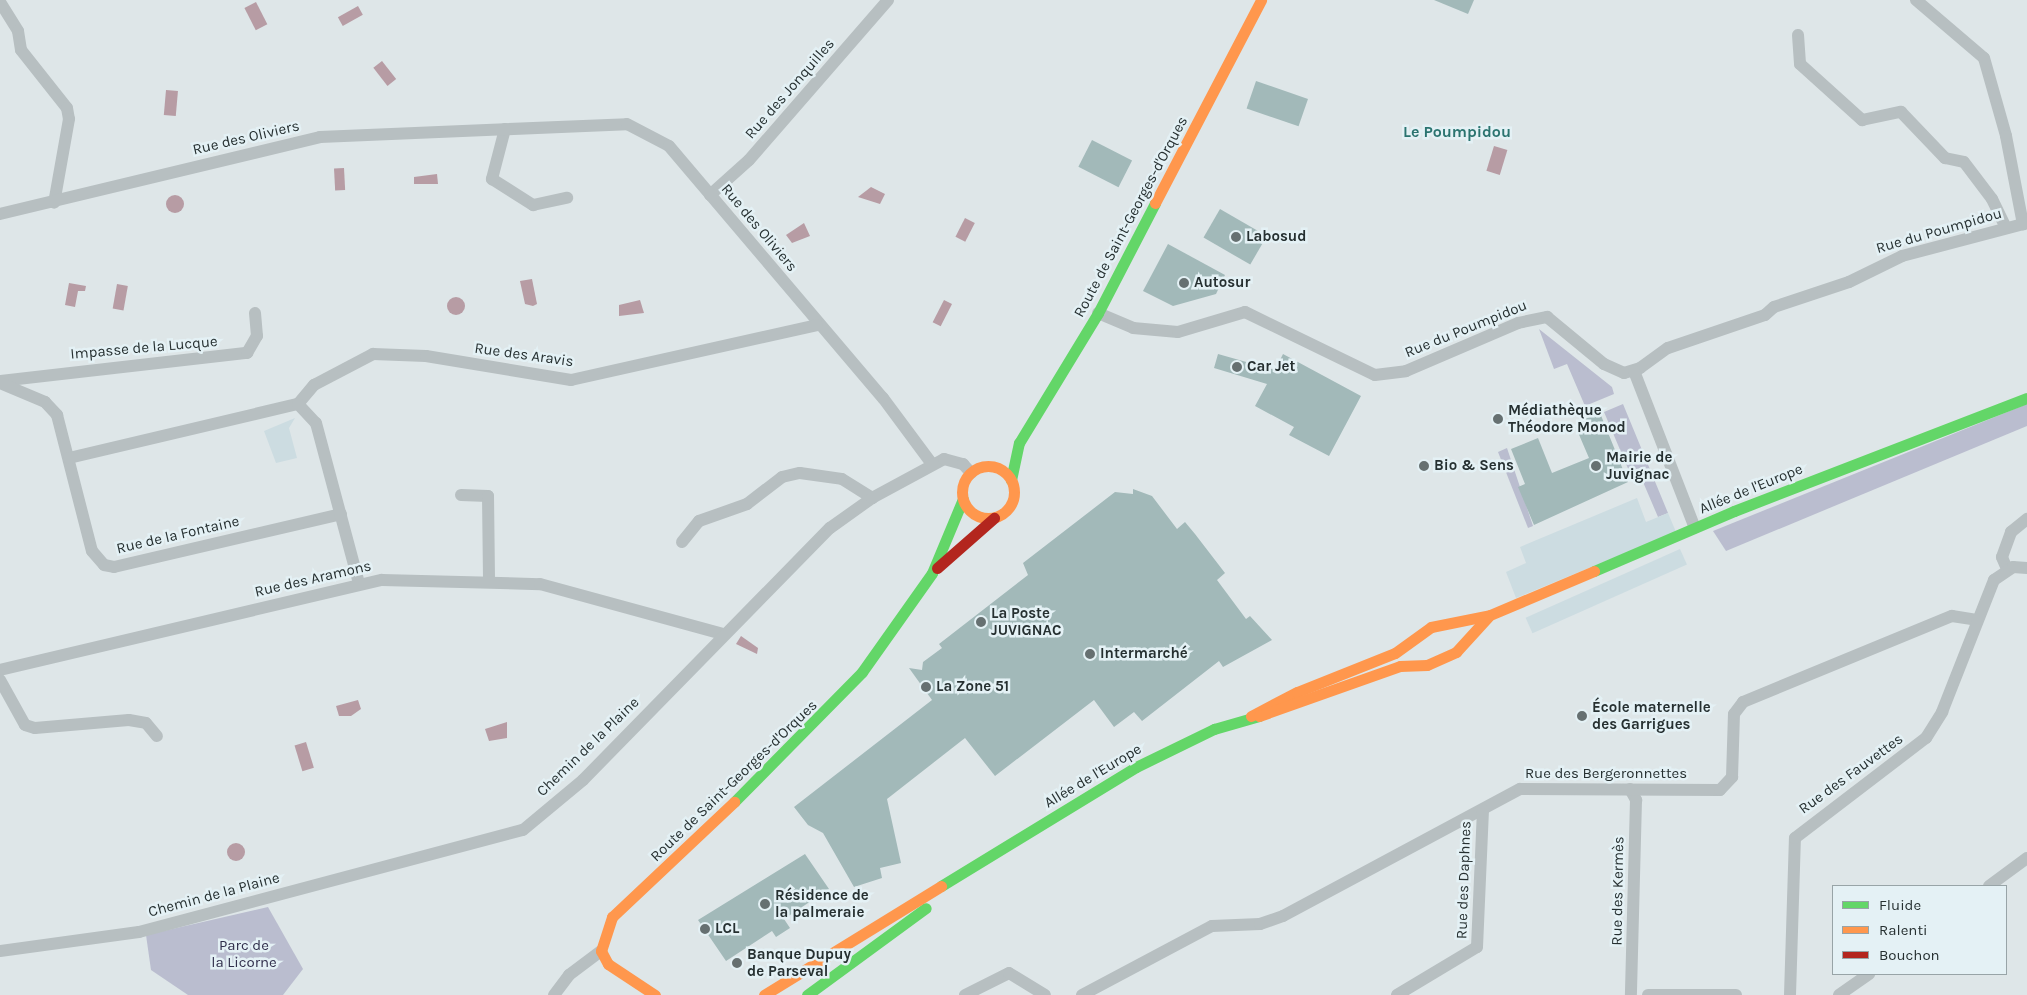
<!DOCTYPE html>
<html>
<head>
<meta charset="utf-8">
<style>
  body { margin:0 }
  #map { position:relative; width:2027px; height:995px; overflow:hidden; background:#dee6e8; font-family:Karla,sans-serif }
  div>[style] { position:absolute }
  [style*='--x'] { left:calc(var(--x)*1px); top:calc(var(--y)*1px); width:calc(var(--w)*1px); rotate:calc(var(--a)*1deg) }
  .green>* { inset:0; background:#babdcf }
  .plaza>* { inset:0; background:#ccdce1; transform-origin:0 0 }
  .water>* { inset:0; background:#b79ca4; transform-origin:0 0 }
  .round { border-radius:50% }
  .building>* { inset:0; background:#a2b9b9; transform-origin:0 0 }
  .street>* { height:12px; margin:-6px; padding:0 6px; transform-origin:6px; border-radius:6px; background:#b7bfc1 }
  .fast>* { height:11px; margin:-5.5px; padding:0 5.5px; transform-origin:5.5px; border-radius:5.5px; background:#63d668 }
  .slow>* { height:11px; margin:-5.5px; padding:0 5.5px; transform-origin:5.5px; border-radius:5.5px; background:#ff974d }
  .slow>.ring { margin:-5.5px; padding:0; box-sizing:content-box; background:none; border:11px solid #ff974d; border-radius:50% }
  .jam>* { height:11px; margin:-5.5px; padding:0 5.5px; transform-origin:5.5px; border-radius:5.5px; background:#b3261e }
  .dots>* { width:14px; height:14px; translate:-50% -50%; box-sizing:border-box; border:2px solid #e4f1f5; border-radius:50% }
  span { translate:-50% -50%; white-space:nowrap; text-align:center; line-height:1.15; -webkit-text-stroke:5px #e4f1f5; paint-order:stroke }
  .street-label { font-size:15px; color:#263031 }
  .poi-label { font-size:15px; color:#263031; font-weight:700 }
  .left { translate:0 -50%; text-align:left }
  .park-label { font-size:15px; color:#302e4b }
  .neighbourhood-label { font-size:16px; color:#2b7470; font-weight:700 }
  .legend { position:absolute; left:1832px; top:885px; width:175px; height:90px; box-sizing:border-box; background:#e4f1f5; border:1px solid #98a4a7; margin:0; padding:6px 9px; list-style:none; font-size:15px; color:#263031 }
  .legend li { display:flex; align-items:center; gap:10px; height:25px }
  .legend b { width:25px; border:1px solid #98a4a7 }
</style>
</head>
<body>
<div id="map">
  <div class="green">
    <i style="clip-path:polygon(1539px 329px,1612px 387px,1614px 394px,1585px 406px,1567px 364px,1554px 369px)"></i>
    <i style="clip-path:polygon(1623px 404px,1668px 513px,1658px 517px,1643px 482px,1635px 485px,1604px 412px)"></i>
    <i style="clip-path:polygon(2027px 404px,2027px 426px,1726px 551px,1713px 531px)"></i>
    <i style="clip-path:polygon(1507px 448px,1533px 526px,1528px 528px,1498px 452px)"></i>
    <i style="clip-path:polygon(268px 907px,303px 969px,283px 995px,188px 995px,151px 970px,146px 935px)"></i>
  </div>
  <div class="plaza">
    <i style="clip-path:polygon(295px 418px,289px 428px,297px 458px,276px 463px,264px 431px)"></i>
    <i style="clip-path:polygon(1637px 498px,1646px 522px,1668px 513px,1676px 532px,1516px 598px,1506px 572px,1526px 563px,1520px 547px)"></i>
    <i style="left:1680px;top:549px;width:17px;height:169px;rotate:66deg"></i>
  </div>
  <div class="water">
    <i style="left:256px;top:2px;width:25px;height:13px;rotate:63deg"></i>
    <i style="left:358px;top:6px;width:10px;height:23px;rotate:61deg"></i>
    <i style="left:382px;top:61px;width:23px;height:11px;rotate:52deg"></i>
    <i style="left:166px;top:90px;width:12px;height:25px;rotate:5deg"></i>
    <i style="left:1494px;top:146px;width:14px;height:26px;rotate:17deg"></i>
    <i style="left:344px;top:168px;width:22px;height:10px;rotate:87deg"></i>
    <i style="clip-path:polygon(437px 174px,438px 184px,414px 184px,414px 177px)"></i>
    <i style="clip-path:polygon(871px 187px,885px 194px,880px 204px,858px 197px)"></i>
    <i class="round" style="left:166px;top:195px;width:18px;height:18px"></i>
    <i style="left:965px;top:218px;width:11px;height:21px;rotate:27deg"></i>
    <i style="clip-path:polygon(804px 223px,810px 236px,792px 243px,786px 235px)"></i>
    <i style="clip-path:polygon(532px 279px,537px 304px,533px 306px,525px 304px,520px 281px)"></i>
    <i style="clip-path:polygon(69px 283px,86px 286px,85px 291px,78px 291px,75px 307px,65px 305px)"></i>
    <i style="left:117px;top:284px;width:11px;height:25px;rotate:10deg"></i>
    <i class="round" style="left:447px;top:297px;width:18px;height:18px"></i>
    <i style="clip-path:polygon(640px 300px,644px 313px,619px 316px,619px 305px)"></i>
    <i style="left:944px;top:300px;width:9px;height:25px;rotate:27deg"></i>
    <i style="clip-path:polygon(741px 636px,758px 648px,757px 654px,736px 644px)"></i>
    <i style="clip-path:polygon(358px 700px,361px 709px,351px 716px,339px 716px,336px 706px)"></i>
    <i style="clip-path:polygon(507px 722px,507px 738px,489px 741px,485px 729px)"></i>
    <i style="left:306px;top:742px;width:27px;height:12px;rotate:73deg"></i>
    <i class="round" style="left:227px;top:843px;width:18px;height:18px"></i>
  </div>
  <div class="building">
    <i style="clip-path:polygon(1434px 0,1474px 0,1468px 14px)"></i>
    <i style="left:1256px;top:81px;width:55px;height:29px;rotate:19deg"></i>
    <i style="left:1092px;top:140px;width:45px;height:30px;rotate:27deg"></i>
    <i style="left:1220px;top:209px;width:54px;height:33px;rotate:30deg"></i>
    <i style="clip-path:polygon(1168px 244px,1225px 275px,1216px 294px,1173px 306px,1143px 291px)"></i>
    <i style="clip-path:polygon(1218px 354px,1275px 370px,1283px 354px,1361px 396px,1329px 456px,1289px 435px,1294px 427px,1255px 406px,1267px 384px,1214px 368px)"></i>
    <i style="clip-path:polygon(1600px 413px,1628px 482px,1534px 525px,1518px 487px,1525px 484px,1511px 449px,1538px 438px,1552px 473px,1589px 458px,1577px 430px,1585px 427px,1582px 420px)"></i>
    <i style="clip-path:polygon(1133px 489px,1152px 496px,1177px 529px,1185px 522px,1195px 534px,1225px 573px,1217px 580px,1246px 619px,1250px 616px,1272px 640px,1223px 667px,1219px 661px,1142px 721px,1134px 712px,1114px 727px,1094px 700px,995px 776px,965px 738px,887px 799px,901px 863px,880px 868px,882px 878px,854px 887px,823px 833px,808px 825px,794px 807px,932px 700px,909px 668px,922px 670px,923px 662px,942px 648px,939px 644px,1028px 575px,1023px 563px,1115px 492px,1133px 494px)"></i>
    <i style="clip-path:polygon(805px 854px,829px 889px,784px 919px,790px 928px,776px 937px,772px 931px,726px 961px,698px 920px)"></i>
  </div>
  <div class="street">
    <i style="--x:1916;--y:0;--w:89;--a:40.5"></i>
    <i style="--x:1984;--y:58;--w:81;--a:74.2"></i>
    <i style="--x:2006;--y:136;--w:90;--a:79.1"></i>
    <i style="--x:0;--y:2;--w:34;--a:58"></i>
    <i style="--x:18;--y:31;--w:19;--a:81"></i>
    <i style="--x:21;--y:50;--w:74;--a:51.6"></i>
    <i style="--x:67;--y:108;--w:11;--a:80"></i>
    <i style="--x:69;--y:119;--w:85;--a:100.1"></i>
    <i style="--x:1798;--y:35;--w:29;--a:86"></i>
    <i style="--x:1800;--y:64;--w:84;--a:42.1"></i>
    <i style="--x:1862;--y:120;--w:40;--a:-12"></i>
    <i style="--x:1901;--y:112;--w:64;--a:46.3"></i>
    <i style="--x:1945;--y:158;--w:19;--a:12"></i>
    <i style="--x:1964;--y:162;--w:46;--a:52.9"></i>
    <i style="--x:1992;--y:199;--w:32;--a:64"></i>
    <i style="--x:505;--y:129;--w:52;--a:104.6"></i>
    <i style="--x:492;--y:179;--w:49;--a:32.4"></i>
    <i style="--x:533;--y:205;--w:35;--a:-12"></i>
    <i style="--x:710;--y:195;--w:52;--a:-41.9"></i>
    <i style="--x:749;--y:160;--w:212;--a:-49"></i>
    <i style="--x:0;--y:214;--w:329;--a:-13.5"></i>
    <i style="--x:320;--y:137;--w:307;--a:-2.4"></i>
    <i style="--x:627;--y:124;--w:47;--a:27.6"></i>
    <i style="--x:669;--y:146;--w:331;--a:49.7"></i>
    <i style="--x:883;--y:398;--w:82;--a:53.4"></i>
    <i style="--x:1098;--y:313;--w:38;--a:23"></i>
    <i style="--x:1133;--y:328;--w:45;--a:5.1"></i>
    <i style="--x:1178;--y:332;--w:70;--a:-16.6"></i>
    <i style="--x:1245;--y:312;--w:144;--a:25.9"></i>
    <i style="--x:1375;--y:375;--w:31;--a:-7"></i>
    <i style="--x:1406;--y:371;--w:122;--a:-23.2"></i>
    <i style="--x:1518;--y:323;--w:30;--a:-12"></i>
    <i style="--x:1547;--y:317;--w:74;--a:39.5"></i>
    <i style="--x:1604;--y:364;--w:22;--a:24"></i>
    <i style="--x:1624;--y:373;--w:17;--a:-17"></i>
    <i style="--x:1640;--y:368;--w:34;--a:-36"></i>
    <i style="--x:1668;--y:348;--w:102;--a:-18.8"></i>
    <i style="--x:1765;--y:315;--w:12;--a:-42"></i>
    <i style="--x:1774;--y:307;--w:79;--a:-18.4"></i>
    <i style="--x:1849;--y:282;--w:59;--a:-26.1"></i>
    <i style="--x:1902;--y:256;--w:129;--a:-14.8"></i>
    <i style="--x:1634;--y:371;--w:168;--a:68.8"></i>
    <i style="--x:0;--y:381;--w:249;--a:-6.5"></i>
    <i style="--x:247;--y:353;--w:20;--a:-60"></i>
    <i style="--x:257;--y:336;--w:23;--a:-95"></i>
    <i style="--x:0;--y:383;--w:49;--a:22.9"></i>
    <i style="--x:45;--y:402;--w:18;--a:47"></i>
    <i style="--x:57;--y:415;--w:140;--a:75.6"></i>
    <i style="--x:92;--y:551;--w:18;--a:49"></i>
    <i style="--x:104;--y:565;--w:10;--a:11"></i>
    <i style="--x:114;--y:567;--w:233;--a:-13.1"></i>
    <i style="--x:298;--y:404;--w:25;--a:-50"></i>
    <i style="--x:314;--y:385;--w:67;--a:-27.7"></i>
    <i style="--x:373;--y:354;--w:53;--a:2.2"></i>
    <i style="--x:426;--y:356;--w:147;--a:9.4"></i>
    <i style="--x:571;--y:380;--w:252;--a:-12.6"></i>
    <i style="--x:69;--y:458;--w:235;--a:-13.3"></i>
    <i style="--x:298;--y:404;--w:26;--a:47"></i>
    <i style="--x:316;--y:423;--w:167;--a:75"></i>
    <i style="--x:461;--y:495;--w:27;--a:2"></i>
    <i style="--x:488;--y:496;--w:84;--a:89.3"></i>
    <i style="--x:682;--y:542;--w:27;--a:-51"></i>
    <i style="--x:699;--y:521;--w:51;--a:-19.5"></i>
    <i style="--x:747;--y:504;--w:44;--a:-37.6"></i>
    <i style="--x:782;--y:477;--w:18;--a:-13"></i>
    <i style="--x:800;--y:473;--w:42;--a:8.1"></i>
    <i style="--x:842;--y:479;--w:36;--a:32"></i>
    <i style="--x:2007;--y:569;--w:13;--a:-113"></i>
    <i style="--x:2002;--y:557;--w:27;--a:-70"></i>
    <i style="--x:2011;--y:532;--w:21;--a:-39"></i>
    <i style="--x:0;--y:670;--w:392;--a:-13.3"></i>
    <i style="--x:382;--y:580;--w:158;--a:1.5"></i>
    <i style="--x:540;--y:584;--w:190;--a:15.3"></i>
    <i style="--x:0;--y:680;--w:51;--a:60.9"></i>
    <i style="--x:25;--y:725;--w:10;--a:17"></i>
    <i style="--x:35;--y:728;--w:94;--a:-4.9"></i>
    <i style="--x:129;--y:720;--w:17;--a:10"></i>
    <i style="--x:146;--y:723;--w:17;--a:50"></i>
    <i style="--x:1630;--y:789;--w:13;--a:61"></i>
    <i style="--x:1636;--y:800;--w:195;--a:91.5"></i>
    <i style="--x:1989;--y:886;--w:47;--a:-36.4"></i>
    <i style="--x:0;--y:951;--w:140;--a:-7.8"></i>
    <i style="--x:139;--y:932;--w:397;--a:-14.9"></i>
    <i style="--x:523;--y:830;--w:78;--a:-39.8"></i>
    <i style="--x:583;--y:780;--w:353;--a:-45.6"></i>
    <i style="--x:830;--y:528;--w:52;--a:-35.5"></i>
    <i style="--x:872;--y:498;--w:82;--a:-28.4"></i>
    <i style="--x:944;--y:459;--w:20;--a:15"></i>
    <i style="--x:963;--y:464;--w:12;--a:48"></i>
    <i style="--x:554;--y:995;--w:25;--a:-53"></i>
    <i style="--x:569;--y:975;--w:40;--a:-37"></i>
    <i style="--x:965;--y:995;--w:49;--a:-26.6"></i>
    <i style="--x:1009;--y:973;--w:42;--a:31.4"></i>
    <i style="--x:1082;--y:995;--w:147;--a:-28"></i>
    <i style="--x:1212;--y:926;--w:48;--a:-2.4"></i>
    <i style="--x:1260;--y:924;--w:24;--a:-19"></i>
    <i style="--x:1283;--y:916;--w:269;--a:-28.2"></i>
    <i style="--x:1520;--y:789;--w:200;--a:0.3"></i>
    <i style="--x:1720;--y:790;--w:18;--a:-47"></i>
    <i style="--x:1732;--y:777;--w:63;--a:-88.2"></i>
    <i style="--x:1734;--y:714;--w:15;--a:-53"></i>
    <i style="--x:1743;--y:702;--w:226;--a:-22.4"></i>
    <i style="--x:1952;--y:616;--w:25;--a:9"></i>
    <i style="--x:1397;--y:995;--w:93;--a:-31"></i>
    <i style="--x:1477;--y:947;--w:137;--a:-87.5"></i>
    <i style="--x:1648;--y:995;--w:88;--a:0"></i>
    <i style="--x:1790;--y:995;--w:157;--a:-88.2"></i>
    <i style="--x:1795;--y:838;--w:165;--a:-37.4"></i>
    <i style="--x:1926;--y:738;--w:31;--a:-58"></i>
    <i style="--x:1942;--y:712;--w:142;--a:-68.5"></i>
    <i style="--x:1994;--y:580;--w:23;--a:-34"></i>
    <i style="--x:2013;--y:567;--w:14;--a:4"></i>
    <i style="--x:1839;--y:995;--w:37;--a:-35"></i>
  </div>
  <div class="fast">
    <i style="--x:1011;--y:480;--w:38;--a:-78"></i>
    <i style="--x:1019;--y:443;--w:152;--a:-58.7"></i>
    <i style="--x:1098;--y:313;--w:124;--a:-62.6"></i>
    <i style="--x:1594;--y:571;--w:152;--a:-23.2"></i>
    <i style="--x:1734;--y:511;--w:314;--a:-21.1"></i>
    <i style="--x:734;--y:802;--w:182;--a:-45.4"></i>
    <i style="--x:862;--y:672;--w:121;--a:-54.7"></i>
    <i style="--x:932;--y:573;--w:80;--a:-67.3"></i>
    <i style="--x:941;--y:886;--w:228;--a:-31.4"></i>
    <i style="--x:1136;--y:767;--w:87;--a:-26"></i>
    <i style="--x:1214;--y:729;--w:47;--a:-16.1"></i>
    <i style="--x:807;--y:995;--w:147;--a:-36.2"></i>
  </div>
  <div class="slow">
    <i style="--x:1155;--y:203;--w:229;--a:-62.4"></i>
    <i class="ring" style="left:962px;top:466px;width:41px;height:41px"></i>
    <i style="--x:1251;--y:716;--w:52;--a:-27.6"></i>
    <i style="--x:1297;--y:692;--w:105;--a:-21.7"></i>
    <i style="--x:1395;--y:653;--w:44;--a:-35.8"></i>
    <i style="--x:1431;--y:627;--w:60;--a:-11.5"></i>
    <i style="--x:1490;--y:615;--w:113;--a:-22.9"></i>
    <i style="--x:1259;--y:716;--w:150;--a:-19.5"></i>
    <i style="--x:1400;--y:666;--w:27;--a:-2"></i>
    <i style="--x:1427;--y:665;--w:32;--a:-24"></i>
    <i style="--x:1456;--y:652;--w:47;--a:-47.6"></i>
    <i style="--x:655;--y:995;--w:56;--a:-146.6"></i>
    <i style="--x:608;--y:964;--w:15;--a:-118"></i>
    <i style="--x:601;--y:951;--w:36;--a:-72"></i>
    <i style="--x:612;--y:917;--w:168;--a:-43.3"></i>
    <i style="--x:764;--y:995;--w:208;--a:-31.6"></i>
  </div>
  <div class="jam">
    <i style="--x:937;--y:568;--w:76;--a:-41.3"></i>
  </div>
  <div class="dots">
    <i style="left:1236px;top:237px;background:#667071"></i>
    <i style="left:1184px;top:283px;background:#667071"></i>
    <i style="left:1237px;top:367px;background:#667071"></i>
    <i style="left:1498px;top:419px;background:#667071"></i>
    <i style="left:1424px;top:466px;background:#667071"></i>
    <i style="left:1596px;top:466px;background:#667071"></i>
    <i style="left:981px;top:622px;background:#667071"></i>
    <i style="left:1090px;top:654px;background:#667071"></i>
    <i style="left:926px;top:687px;background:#667071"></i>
    <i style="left:1582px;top:716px;background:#667071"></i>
    <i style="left:765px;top:904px;background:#667071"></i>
    <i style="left:705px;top:929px;background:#667071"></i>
    <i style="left:737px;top:963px;background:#667071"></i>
  </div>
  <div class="street-label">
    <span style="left:790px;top:89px;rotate:-49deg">Rue des Jonquilles</span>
    <span style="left:246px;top:138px;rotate:-13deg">Rue des Oliviers</span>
    <span style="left:1131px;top:217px;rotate:-62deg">Route de Saint-Georges-d'Orques</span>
    <span style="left:759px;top:228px;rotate:50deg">Rue des Oliviers</span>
    <span style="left:1939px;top:231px;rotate:-16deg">Rue du Poumpidou</span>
    <span style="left:1466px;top:329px;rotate:-22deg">Rue du Poumpidou</span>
    <span style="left:144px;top:348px;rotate:-5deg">Impasse de la Lucque</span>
    <span style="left:524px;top:355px;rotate:8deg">Rue des Aravis</span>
    <span style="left:1751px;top:489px;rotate:-22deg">Allée de l'Europe</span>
    <span style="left:178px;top:535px;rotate:-13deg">Rue de la Fontaine</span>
    <span style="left:313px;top:579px;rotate:-13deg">Rue des Aramons</span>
    <span style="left:588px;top:747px;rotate:-44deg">Chemin de la Plaine</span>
    <span style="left:1606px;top:774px">Rue des Bergeronnettes</span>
    <span style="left:1851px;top:774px;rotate:-36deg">Rue des Fauvettes</span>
    <span style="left:1093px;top:776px;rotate:-31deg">Allée de l'Europe</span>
    <span style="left:734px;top:781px;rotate:-44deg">Route de Saint-Georges-d'Orques</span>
    <span style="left:1464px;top:880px;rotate:-88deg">Rue des Daphnes</span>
    <span style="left:1618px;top:891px;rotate:-89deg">Rue des Kermès</span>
    <span style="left:214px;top:895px;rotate:-15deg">Chemin de la Plaine</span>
  </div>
  <div class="poi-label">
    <span class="left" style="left:1246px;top:237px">Labosud</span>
    <span class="left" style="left:1194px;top:283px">Autosur</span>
    <span class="left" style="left:1247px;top:367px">Car Jet</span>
    <span class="left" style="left:1508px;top:419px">Médiathèque<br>Théodore Monod</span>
    <span class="left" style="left:1606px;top:466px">Mairie de<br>Juvignac</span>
    <span class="left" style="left:1434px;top:466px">Bio &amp; Sens</span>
    <span class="left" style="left:991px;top:622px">La Poste<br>JUVIGNAC</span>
    <span class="left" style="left:1100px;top:654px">Intermarché</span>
    <span class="left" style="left:936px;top:687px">La Zone 51</span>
    <span class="left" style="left:1592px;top:716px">École maternelle<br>des Garrigues</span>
    <span class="left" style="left:775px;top:904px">Résidence de<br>la palmeraie</span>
    <span class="left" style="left:715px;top:929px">LCL</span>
    <span class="left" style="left:747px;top:963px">Banque Dupuy<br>de Parseval</span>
  </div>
  <div class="park-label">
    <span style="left:244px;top:954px">Parc de<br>la Licorne</span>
  </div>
  <div class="neighbourhood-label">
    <span style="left:1457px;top:132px">Le Poumpidou</span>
  </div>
  <ul class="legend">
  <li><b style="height:6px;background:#63d668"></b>Fluide</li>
  <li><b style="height:6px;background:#ff974d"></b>Ralenti</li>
  <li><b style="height:6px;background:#b3261e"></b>Bouchon</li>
  </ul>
</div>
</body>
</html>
